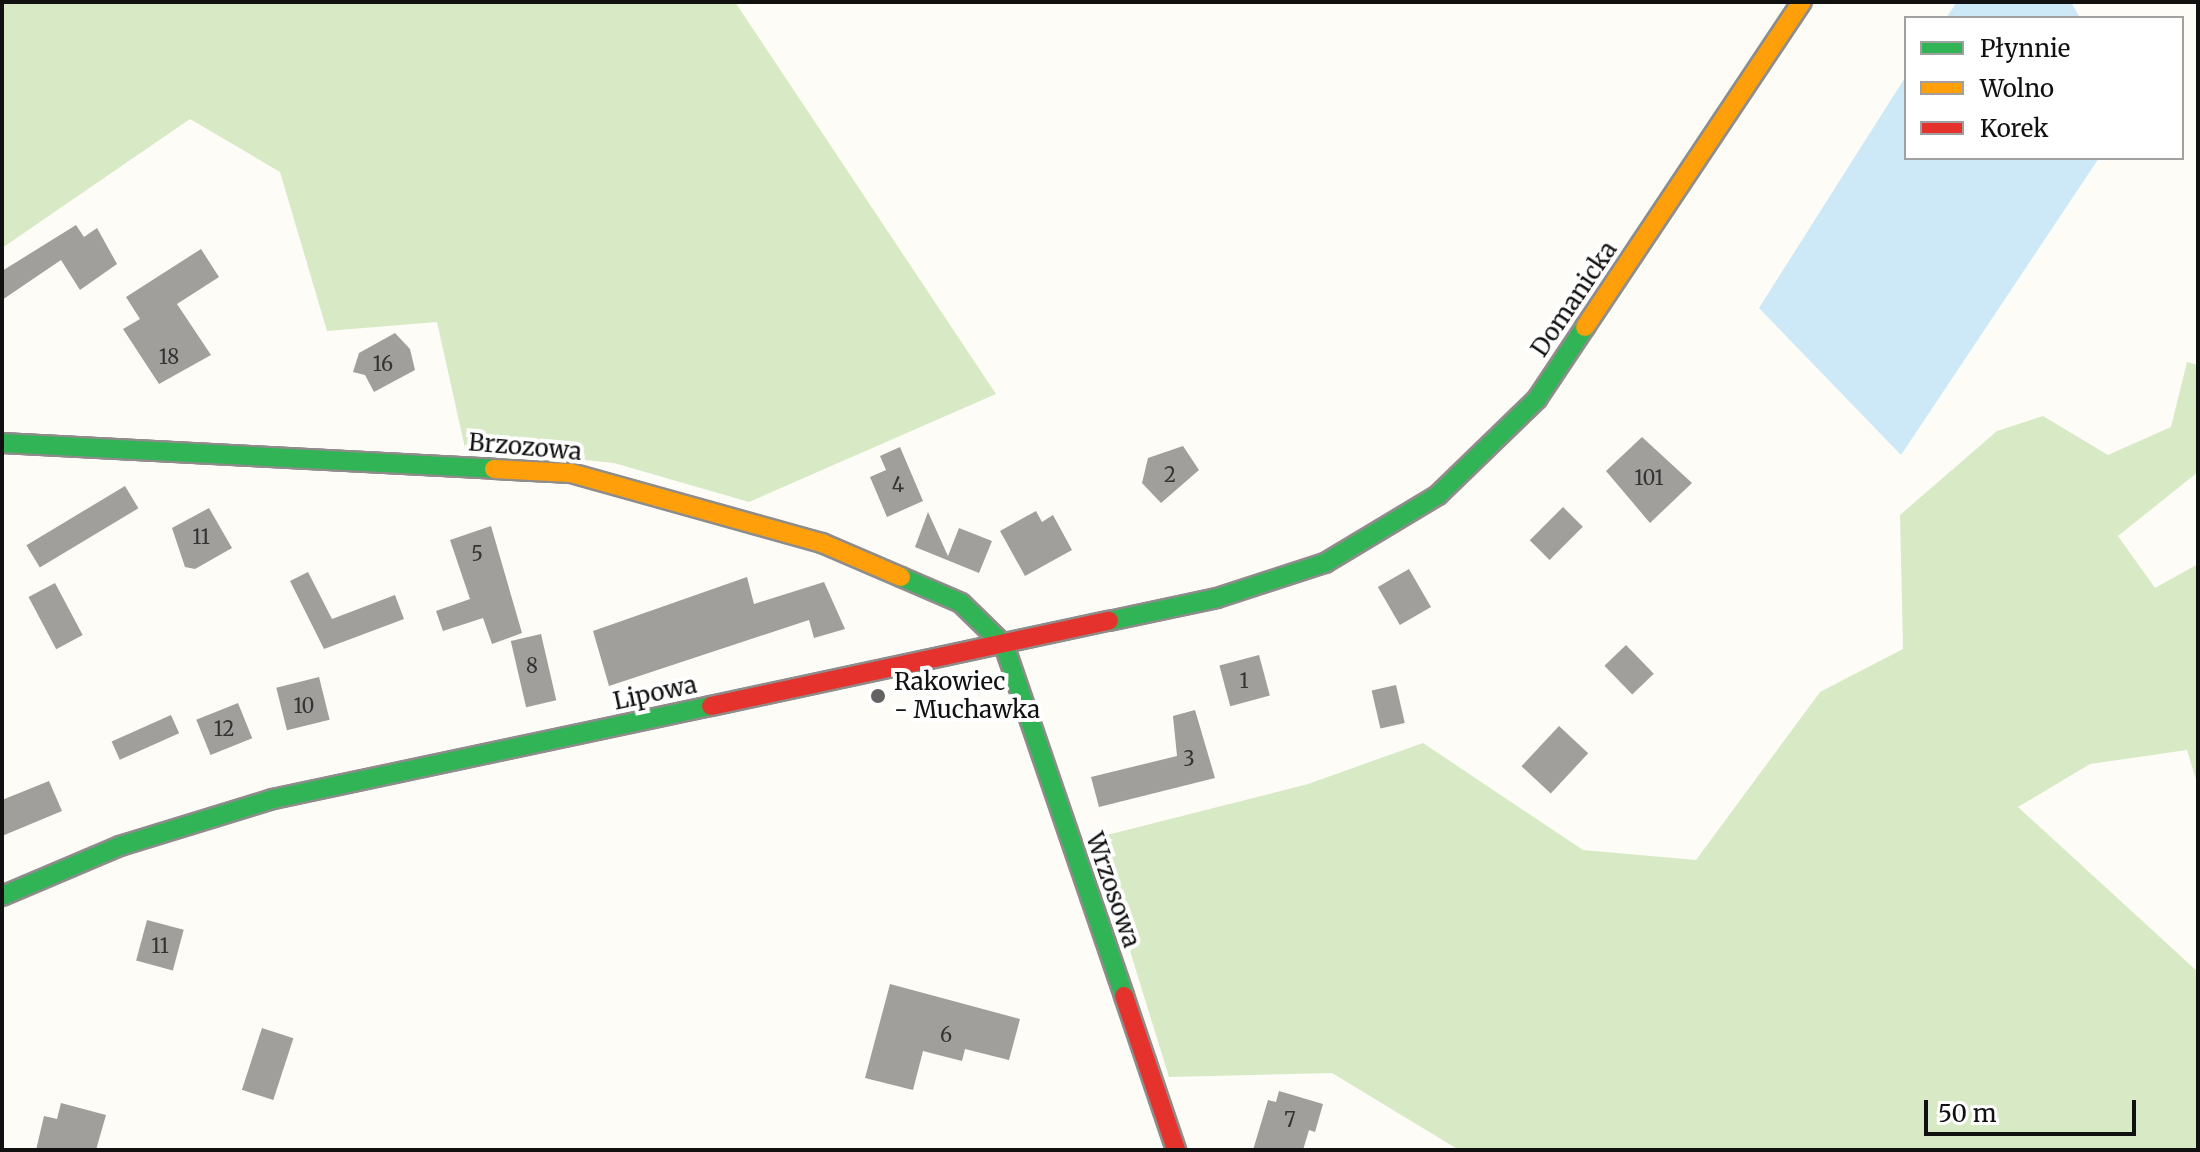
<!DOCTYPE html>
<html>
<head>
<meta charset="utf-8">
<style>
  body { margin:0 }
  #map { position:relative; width:2200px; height:1152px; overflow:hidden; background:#fdfcf7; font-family:Merriweather,serif }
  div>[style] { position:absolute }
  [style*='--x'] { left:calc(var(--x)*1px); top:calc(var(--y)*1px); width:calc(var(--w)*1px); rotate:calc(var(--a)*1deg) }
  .forest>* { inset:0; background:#d8eac5 }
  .water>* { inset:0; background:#cde8f7 }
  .building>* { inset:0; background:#a19f9c; transform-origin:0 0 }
  .roads { filter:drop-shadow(2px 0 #8e8d8b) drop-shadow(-2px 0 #8e8d8b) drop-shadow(0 2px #8e8d8b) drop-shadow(0 -2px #8e8d8b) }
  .fast>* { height:18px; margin:-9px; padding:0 9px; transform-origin:9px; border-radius:9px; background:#30b455 }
  .slow>* { height:18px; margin:-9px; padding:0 9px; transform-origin:9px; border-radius:9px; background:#ff9f0a }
  .jam>* { height:18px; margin:-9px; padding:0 9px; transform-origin:9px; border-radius:9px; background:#e5322d }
  .dots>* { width:22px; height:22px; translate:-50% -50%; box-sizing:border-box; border:4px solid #fff; border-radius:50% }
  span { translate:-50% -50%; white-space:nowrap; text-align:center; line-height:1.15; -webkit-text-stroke:8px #fff; paint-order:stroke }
  .number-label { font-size:20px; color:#353434 }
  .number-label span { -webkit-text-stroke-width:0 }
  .street-label { font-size:24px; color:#111 }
  .poi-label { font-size:24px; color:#111 }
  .left { translate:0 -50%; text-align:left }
  .frame { position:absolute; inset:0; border:4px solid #111; pointer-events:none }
  .legend { position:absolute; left:1904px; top:16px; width:280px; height:144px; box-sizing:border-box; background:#fff; border:2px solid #a0a0a0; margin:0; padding:10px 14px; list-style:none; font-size:24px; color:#111 }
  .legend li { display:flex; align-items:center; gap:16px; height:40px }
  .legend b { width:40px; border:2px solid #a0a0a0 }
  .scale { position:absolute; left:1924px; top:1100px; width:212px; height:36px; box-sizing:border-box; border:4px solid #111; border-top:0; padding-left:10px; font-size:24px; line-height:28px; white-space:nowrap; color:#111; -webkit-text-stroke:6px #fff; paint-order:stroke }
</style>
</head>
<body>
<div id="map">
  <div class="forest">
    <i style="clip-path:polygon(2px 2px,735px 2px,996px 394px,749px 502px,614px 463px,465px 448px,437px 322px,327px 331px,280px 172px,190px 119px,2px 248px)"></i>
    <i style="clip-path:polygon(2187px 362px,2198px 365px,2198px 472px,2118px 536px,2155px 588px,2198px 564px,2198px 786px,2187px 750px,2090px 764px,2018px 807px,2198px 972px,2198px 1150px,1459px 1150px,1332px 1073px,1169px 1077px,1095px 838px,1308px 784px,1423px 743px,1583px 850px,1696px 860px,1820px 692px,1903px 649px,1900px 515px,1997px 431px,2043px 416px,2108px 455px,2171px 427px)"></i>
  </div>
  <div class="water">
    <i style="clip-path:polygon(1957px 2px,2071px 2px,2080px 18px,1946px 18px)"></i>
    <i style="clip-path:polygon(1906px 76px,1906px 158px,2099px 158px,1901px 455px,1759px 308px)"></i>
  </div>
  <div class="building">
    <i style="clip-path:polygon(76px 225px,84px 237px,97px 228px,117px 264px,80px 290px,61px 260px,2px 300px,2px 271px)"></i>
    <i style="clip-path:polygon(201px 249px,219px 277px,177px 304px,211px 355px,159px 384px,123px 329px,140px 319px,126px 297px)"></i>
    <i style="clip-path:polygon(395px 333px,410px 349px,415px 370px,374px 392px,365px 375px,353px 372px,359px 353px)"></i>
    <i style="clip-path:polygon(1642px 437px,1692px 483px,1650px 523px,1606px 471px)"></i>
    <i style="clip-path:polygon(1183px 446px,1199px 470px,1161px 503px,1142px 483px,1148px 458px)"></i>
    <i style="clip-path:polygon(900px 447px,923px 501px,887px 517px,870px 477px,886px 470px,880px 456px)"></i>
    <i style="left:125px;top:486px;width:26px;height:115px;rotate:59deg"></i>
    <i style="left:1563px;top:507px;width:28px;height:47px;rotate:45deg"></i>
    <i style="clip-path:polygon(209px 508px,232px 548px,195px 569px,185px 567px,172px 528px)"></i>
    <i style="clip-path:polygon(1036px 511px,1042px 522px,1053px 515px,1072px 550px,1025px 576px,1000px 531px)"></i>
    <i style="clip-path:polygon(928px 512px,948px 556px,959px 528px,992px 541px,979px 573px,915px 547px)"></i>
    <i style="clip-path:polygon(491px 526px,522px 633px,492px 644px,483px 618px,443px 631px,436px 611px,470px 599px,450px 540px)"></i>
    <i style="left:1409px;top:569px;width:44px;height:36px;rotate:60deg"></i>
    <i style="clip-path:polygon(308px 572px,332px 619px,395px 595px,404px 619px,324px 649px,290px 581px)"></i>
    <i style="clip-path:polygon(747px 577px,754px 604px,824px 582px,845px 629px,814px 638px,809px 620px,609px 686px,593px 631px)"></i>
    <i style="left:55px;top:583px;width:59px;height:30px;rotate:62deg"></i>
    <i style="left:541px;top:634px;width:68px;height:31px;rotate:77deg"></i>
    <i style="left:1626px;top:645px;width:40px;height:30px;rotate:46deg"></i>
    <i style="left:1259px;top:655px;width:42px;height:41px;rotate:75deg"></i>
    <i style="left:319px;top:677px;width:44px;height:44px;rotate:76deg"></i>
    <i style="left:1396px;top:685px;width:39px;height:25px;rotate:77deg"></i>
    <i style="left:238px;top:703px;width:38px;height:45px;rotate:68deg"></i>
    <i style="clip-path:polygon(1195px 710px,1215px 778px,1099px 807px,1091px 777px,1177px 756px,1173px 716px)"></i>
    <i style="left:171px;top:715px;width:20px;height:65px;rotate:66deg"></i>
    <i style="left:1559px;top:726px;width:40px;height:55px;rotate:43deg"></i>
    <i style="clip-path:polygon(49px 781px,62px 811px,2px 836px,2px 800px)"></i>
    <i style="left:147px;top:920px;width:38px;height:42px;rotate:15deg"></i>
    <i style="clip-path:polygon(890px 984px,1020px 1019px,1009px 1060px,965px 1049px,962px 1061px,923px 1051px,913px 1090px,865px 1078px)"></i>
    <i style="left:262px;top:1028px;width:33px;height:65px;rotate:18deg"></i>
    <i style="clip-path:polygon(1279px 1091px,1323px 1104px,1315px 1132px,1309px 1130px,1303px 1150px,1253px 1150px,1268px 1100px,1276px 1102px)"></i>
    <i style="clip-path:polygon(61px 1103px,106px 1115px,96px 1150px,36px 1150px,44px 1116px,57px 1119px)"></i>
  </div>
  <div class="roads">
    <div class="fast">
      <i style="--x:2;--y:443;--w:493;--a:3"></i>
      <i style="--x:901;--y:577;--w:65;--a:23.4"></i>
      <i style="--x:961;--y:603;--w:60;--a:44.3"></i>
      <i style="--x:1004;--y:645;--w:371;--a:71.1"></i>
      <i style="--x:1109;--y:621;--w:110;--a:-12"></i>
      <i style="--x:1217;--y:598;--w:114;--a:-18"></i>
      <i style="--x:1325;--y:563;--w:132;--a:-31"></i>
      <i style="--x:1438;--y:495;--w:138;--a:-44.1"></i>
      <i style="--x:1537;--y:399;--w:87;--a:-56.3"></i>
      <i style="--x:2;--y:896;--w:128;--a:-23"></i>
      <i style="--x:120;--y:846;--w:160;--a:-17.1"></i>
      <i style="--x:273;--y:799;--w:448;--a:-12"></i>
    </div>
    <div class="slow">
      <i style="--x:1585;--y:327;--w:391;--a:-56.3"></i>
      <i style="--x:494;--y:469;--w:77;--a:3"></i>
      <i style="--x:571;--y:473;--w:261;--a:15.6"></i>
      <i style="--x:822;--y:543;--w:86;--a:23.3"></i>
    </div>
    <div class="jam">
      <i style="--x:711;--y:706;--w:407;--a:-12.1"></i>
      <i style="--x:1124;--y:996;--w:163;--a:71.3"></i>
    </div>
  </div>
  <div class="dots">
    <i style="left:878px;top:696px;background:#646362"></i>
  </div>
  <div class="number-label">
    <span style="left:169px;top:356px">18</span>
    <span style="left:383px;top:363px">16</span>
    <span style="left:1170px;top:474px">2</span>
    <span style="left:1649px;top:477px">101</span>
    <span style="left:898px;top:484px">4</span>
    <span style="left:201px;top:536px">11</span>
    <span style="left:477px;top:553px">5</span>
    <span style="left:532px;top:665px">8</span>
    <span style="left:1244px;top:680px">1</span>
    <span style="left:304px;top:705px">10</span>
    <span style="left:224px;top:728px">12</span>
    <span style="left:1189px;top:758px">3</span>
    <span style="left:160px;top:945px">11</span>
    <span style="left:946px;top:1034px">6</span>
    <span style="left:1290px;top:1119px">7</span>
  </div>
  <div class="street-label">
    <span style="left:1574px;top:299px;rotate:-56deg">Domanicka</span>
    <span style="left:525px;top:447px;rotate:5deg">Brzozowa</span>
    <span style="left:655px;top:693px;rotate:-12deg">Lipowa</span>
    <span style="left:1113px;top:890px;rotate:71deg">Wrzosowa</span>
  </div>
  <div class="poi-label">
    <span class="left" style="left:894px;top:696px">Rakowiec<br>- Muchawka</span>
  </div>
  <div class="frame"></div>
  <ul class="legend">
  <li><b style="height:10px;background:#30b455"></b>Płynnie</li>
  <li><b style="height:10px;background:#ff9f0a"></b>Wolno</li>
  <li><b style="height:10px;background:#e5322d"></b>Korek</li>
  </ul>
  <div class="scale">50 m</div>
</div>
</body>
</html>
